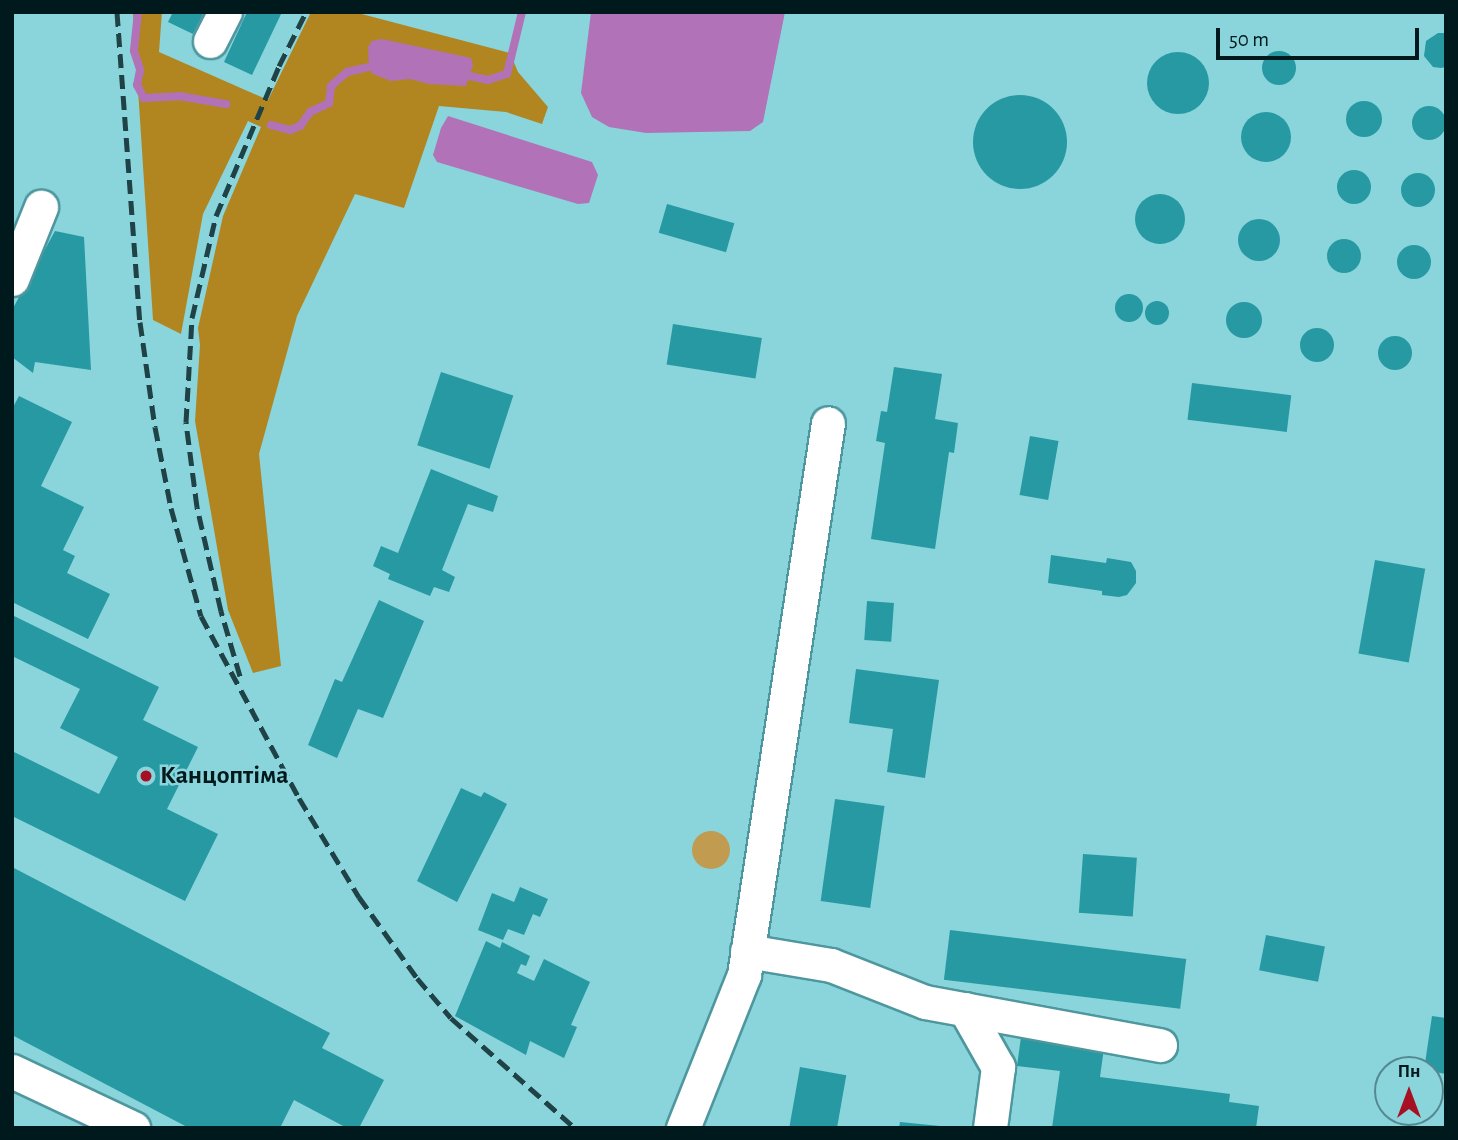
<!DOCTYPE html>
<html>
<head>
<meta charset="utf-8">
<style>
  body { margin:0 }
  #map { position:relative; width:1458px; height:1140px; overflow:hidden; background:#8ad4db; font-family:"Alegreya Sans",sans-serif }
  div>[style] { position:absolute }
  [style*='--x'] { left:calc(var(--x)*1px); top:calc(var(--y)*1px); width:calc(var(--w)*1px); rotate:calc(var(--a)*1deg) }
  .green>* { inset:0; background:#c19b4f }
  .round { border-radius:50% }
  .forest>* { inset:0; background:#b18621 }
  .water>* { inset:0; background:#b172b8 }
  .stream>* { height:8px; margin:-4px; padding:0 4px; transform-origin:4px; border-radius:4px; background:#b172b8 }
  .building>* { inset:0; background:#2699a3; transform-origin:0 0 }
  .roads { filter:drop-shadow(2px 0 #4e979e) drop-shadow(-2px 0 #4e979e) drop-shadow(0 2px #4e979e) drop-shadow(0 -2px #4e979e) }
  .minor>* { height:33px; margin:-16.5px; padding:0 16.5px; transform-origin:16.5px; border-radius:16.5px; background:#fff }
  .rail>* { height:5px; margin-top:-2.5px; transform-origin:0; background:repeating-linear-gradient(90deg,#1e4246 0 14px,transparent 0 21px) }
  .dots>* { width:19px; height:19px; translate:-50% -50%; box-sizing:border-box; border:4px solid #8ad4db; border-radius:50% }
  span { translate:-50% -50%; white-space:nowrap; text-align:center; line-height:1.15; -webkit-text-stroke:5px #8ad4db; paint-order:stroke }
  .poi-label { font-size:26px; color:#00191c; font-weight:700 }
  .left { translate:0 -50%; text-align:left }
  .frame { position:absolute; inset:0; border:14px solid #00191c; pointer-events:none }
  .north { position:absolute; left:1374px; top:1056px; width:70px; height:70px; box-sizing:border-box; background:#8ad4db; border:2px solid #53898f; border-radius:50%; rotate:0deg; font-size:19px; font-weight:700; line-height:28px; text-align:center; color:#00191c }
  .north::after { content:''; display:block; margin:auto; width:24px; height:32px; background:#a71023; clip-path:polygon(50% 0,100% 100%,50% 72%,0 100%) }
  .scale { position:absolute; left:1216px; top:28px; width:203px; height:32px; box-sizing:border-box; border:4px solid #00191c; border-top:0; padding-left:9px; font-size:21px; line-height:24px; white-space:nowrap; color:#00191c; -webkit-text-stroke:5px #8ad4db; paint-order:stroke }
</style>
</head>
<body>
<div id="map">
  <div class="green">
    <i class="round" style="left:692px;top:831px;width:38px;height:38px"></i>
  </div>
  <div class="forest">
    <i style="clip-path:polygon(133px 12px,162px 12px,159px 52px,268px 100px,311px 12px,354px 12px,510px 53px,518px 72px,548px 107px,542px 124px,506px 112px,439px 106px,404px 208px,355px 194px,297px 316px,259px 454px,281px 666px,253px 673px,228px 610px,195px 421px,200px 345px,198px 328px,223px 216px,261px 127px,248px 121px,203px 214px,181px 334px,153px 320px)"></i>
  </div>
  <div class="water">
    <i style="clip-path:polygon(591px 12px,785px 12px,763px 122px,750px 131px,646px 133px,609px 127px,592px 117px,581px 93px)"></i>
    <i style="clip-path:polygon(382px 39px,471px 58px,473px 65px,466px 86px,429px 84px,410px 79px,391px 81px,373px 74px,369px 69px,368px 47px,372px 41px)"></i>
    <i style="clip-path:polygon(448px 116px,592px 162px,598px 175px,589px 203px,578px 204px,437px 162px,433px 155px,441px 128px)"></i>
  </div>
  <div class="stream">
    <i style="--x:138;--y:12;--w:39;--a:96"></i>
    <i style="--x:134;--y:51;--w:20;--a:72"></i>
    <i style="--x:140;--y:70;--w:15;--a:101"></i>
    <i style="--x:137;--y:85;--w:15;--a:62"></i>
    <i style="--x:144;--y:98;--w:35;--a:-3"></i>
    <i style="--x:179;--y:96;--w:48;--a:9.7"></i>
    <i style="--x:460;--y:74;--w:29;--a:12"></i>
    <i style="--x:488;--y:80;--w:20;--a:-18"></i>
    <i style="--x:507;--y:74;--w:64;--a:-76.4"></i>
    <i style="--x:271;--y:125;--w:20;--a:15"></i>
    <i style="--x:290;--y:130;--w:11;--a:-22"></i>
    <i style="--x:300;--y:126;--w:17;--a:-54"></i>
    <i style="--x:310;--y:112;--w:21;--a:-25"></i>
    <i style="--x:329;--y:103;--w:17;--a:-83"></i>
    <i style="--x:331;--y:86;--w:21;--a:-41"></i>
    <i style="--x:347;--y:72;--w:32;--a:-13"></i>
  </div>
  <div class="building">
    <i style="clip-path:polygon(173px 12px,204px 12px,193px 34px,168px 22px)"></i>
    <i style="clip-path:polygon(247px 12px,282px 12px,252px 75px,224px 62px)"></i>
    <i style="clip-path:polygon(1438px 33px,1446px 33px,1446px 67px,1441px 68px,1433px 67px,1424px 56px,1426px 41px)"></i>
    <i class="round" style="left:1262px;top:51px;width:34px;height:34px"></i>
    <i class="round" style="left:1147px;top:52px;width:62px;height:62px"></i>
    <i class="round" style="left:973px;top:95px;width:94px;height:94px"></i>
    <i class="round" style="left:1346px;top:101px;width:36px;height:36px"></i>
    <i class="round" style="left:1412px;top:106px;width:34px;height:34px"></i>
    <i class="round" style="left:1241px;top:112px;width:50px;height:50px"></i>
    <i class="round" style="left:1337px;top:170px;width:34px;height:34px"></i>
    <i class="round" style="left:1401px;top:173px;width:34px;height:34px"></i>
    <i class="round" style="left:1135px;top:194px;width:50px;height:50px"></i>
    <i style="left:667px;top:204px;width:70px;height:30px;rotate:16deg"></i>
    <i class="round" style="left:1238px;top:219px;width:42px;height:42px"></i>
    <i style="clip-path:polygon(55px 231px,84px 237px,91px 370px,35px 362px,33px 373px,12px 357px,12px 310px)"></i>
    <i class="round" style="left:1327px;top:239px;width:34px;height:34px"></i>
    <i class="round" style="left:1397px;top:245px;width:34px;height:34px"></i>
    <i class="round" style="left:1115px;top:294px;width:28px;height:28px"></i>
    <i class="round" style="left:1145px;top:301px;width:24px;height:24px"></i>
    <i class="round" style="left:1226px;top:302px;width:36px;height:36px"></i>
    <i style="left:673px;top:324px;width:90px;height:41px;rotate:9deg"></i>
    <i class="round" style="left:1300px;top:328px;width:34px;height:34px"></i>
    <i class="round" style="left:1378px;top:336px;width:34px;height:34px"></i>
    <i style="clip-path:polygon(894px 367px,942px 374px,935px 419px,958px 423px,954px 453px,949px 452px,935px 549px,871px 539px,885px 443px,876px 441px,881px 411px,887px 412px)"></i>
    <i style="left:441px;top:372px;width:76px;height:77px;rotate:18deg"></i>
    <i style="left:1192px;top:383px;width:100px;height:37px;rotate:7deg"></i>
    <i style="clip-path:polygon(19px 396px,72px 422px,41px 486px,84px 507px,63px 550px,75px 556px,67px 573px,110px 594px,88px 639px,12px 602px,12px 409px)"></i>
    <i style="left:1030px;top:436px;width:29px;height:60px;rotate:10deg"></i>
    <i style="clip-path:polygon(431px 469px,498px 496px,493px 512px,468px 504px,442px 570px,455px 577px,449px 592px,434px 587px,430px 596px,388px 579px,390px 574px,373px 566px,381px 546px,398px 553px)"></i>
    <i style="clip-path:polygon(1051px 555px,1106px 563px,1107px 558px,1131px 562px,1136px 571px,1136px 583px,1127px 595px,1119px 597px,1102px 595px,1102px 591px,1048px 583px)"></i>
    <i style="left:1375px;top:560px;width:51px;height:95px;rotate:10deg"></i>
    <i style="clip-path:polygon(379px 600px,424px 621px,383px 718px,358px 709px,337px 758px,308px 745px,335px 679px,342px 682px)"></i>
    <i style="left:867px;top:601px;width:27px;height:39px;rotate:4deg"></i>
    <i style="clip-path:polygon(12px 615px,159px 687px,143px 720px,198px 747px,167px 809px,218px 834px,185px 901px,12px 816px,12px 751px,99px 794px,118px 757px,60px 728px,80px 689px,12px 656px)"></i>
    <i style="clip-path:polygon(856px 669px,939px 680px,925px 778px,887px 772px,893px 729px,849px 723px)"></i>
    <i style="clip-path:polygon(461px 788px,481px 797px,484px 792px,507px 804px,457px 902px,417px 881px)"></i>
    <i style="left:835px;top:799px;width:50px;height:103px;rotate:8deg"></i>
    <i style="left:1083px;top:854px;width:54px;height:59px;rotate:4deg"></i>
    <i style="clip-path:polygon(12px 867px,330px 1033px,322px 1048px,384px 1080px,359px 1128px,347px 1128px,294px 1100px,280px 1128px,189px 1128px,12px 1035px)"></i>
    <i style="clip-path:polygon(520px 887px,548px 899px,540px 917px,533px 914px,524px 935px,508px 929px,503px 940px,478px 930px,492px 893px,514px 902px)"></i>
    <i style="left:950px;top:930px;width:238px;height:50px;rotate:7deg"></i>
    <i style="left:1266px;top:935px;width:60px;height:36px;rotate:11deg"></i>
    <i style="clip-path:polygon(486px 941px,500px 948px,502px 942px,530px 956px,526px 966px,521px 964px,517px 973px,534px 981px,544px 959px,590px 982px,571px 1025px,577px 1027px,564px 1058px,530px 1041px,526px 1055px,455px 1016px)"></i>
    <i style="clip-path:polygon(1432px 1016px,1446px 1018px,1446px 1074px,1424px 1070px)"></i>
    <i style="clip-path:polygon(1021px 1037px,1104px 1048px,1100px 1077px,1230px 1094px,1229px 1102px,1259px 1106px,1256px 1128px,1052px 1128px,1060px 1071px,1017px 1066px)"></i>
    <i style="left:800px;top:1067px;width:47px;height:62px;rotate:10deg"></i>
    <i style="clip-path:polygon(900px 1122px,940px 1126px,940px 1128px,899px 1128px)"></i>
  </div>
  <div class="roads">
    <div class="minor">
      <i style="--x:210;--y:41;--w:33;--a:-63"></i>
      <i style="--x:12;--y:279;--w:78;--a:-68.1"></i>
      <i style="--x:747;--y:951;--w:85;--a:9.5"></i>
      <i style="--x:831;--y:965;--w:101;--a:21.5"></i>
      <i style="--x:925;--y:1002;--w:239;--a:10.4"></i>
      <i style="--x:965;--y:1009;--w:67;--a:60.4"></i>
      <i style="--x:998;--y:1067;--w:62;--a:97.5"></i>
      <i style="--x:12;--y:1071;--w:134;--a:25.2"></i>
      <i style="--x:683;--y:1128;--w:165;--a:-68.3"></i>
      <i style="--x:744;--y:975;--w:558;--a:-81.35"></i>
    </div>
  </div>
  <div class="rail">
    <i style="--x:117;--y:12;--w:311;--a:85.8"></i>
    <i style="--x:140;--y:322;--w:106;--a:81.9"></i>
    <i style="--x:155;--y:427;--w:83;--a:78.8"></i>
    <i style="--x:171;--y:508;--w:112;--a:74.5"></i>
    <i style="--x:201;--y:616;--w:207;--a:61.7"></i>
    <i style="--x:299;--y:798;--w:116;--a:58.8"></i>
    <i style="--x:359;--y:897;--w:100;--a:54.4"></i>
    <i style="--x:417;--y:978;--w:52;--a:49.6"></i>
    <i style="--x:451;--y:1018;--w:166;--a:41.6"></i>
    <i style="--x:240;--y:676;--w:68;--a:-106.3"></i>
    <i style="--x:221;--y:611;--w:107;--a:-103"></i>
    <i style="--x:197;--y:507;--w:86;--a:-97.4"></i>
    <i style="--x:186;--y:422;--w:104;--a:-86.7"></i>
    <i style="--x:192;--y:318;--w:105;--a:-76.8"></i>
    <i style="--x:216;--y:216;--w:163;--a:-67.2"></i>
    <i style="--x:279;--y:66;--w:60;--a:-63.4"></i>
  </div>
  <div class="dots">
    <i style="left:146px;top:776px;background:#a71023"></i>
  </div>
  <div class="poi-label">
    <span class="left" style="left:160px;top:776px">Канцоптіма</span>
  </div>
  <div class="frame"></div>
  <div class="north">Пн</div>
  <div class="scale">50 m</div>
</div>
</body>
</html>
